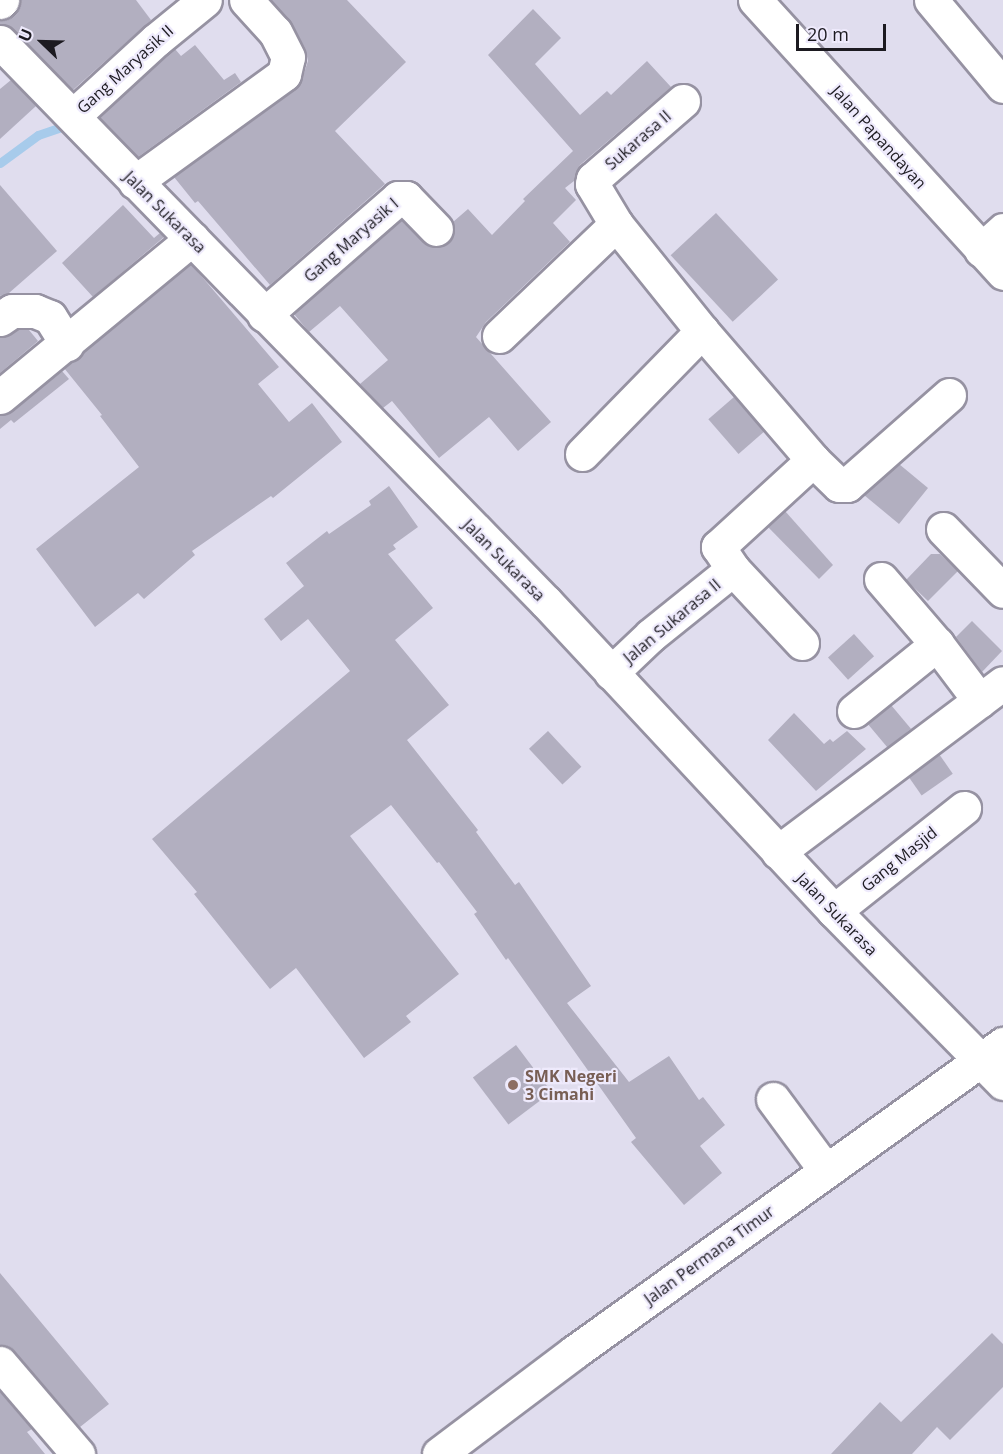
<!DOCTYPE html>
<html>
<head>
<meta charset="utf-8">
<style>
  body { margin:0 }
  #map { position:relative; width:1003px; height:1454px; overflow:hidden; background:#e0ddee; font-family:"Open Sans",sans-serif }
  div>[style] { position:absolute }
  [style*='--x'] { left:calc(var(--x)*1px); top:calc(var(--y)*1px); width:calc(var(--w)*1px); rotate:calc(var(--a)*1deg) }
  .stream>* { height:9px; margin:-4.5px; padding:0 4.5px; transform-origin:4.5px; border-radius:4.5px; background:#a7cbeb }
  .building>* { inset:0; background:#b2afc0; transform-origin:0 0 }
  .roads { filter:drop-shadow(2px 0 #9692a2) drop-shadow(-2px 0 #9692a2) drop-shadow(0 2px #9692a2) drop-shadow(0 -2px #9692a2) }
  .minor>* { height:33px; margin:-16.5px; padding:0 16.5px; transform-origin:16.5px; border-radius:16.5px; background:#fff }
  .dots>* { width:16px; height:16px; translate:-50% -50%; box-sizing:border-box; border:3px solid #eeeafc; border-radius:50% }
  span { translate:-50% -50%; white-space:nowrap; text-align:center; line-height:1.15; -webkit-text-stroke:4.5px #eeeafc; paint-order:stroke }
  .street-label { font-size:16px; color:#1c1a20 }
  .education-label { font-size:16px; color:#785e54; font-weight:700 }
  .left { translate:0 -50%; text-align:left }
  .north { position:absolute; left:12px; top:12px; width:60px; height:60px; -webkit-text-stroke:4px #eeeafc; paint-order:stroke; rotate:293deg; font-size:16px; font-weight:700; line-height:24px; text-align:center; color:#1c1a20 }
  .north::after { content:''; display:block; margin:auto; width:21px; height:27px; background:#1c1a20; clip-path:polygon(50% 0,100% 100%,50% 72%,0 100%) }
  .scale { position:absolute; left:796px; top:24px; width:90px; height:27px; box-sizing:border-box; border:3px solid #1c1a20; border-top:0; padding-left:8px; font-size:18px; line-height:21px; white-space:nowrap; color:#1c1a20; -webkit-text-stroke:4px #eeeafc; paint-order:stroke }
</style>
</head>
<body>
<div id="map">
  <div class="stream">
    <i style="--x:0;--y:163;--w:47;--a:-36.4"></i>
    <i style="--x:38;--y:135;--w:31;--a:-19"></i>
  </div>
  <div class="building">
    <i style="clip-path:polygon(20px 0,136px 0,151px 20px,73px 90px,13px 29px,0 24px,0 20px,15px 13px)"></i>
    <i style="clip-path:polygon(271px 0,347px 0,406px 62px,335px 131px,385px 184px,270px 285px,198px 201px,195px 203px,174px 177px,295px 89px,302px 79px,308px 61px,305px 48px,291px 23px)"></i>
    <i style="clip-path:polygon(533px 9px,561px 38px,535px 64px,580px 115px,607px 91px,611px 95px,647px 61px,671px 87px,580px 165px,574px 181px,565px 188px,576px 200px,553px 223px,570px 242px,486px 322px,476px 337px,551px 422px,518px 451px,489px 417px,439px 458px,392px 401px,383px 408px,360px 384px,388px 360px,340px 306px,309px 332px,294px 314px,401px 220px,423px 242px,430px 247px,440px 247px,449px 242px,454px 234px,453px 222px,468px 209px,492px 235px,525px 201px,523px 199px,573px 151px,488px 55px)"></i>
    <i style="clip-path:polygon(195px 45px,224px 80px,235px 73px,241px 82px,138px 157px,99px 117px,175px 49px,181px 56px)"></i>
    <i style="clip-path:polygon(11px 80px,36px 106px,0 139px,0 89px)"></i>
    <i style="clip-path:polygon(0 185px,57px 251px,9px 293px,0 296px)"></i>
    <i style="clip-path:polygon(123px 205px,154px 238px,160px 233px,164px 237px,93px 297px,62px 263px)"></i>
    <i style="left:716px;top:213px;width:91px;height:62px;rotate:47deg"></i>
    <i style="clip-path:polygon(191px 264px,279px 367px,258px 384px,289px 422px,312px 403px,342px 442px,273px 498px,271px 496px,192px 551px,195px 555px,144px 599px,138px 593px,95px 627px,36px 549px,139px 467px,100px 416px,102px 415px,64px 368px)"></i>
    <i style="clip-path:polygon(18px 330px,29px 330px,38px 341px,0 373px,0 338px)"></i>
    <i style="clip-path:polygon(62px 371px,69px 379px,14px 423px,11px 420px,0 429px,0 415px,12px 411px)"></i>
    <i style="left:734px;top:397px;width:46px;height:34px;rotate:49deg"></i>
    <i style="clip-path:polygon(899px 464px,928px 488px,899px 524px,864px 495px)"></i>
    <i style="clip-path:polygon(389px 486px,418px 527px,393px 545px,396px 549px,388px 554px,433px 608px,395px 640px,449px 705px,407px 740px,478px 830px,476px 832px,515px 885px,519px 882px,591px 986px,567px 1003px,629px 1082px,669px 1056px,699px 1100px,703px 1097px,725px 1125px,700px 1146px,722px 1173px,684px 1205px,631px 1142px,636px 1138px,508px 958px,506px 960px,474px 914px,477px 912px,439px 862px,437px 863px,391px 805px,350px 836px,459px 974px,406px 1016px,411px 1022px,364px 1058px,296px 968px,270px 989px,194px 894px,197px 892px,152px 839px,350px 671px,308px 619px,281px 641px,264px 619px,304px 586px,286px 563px,327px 531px,329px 534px,371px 505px,369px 501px)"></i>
    <i style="clip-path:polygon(785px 511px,833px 565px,819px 579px,768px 527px)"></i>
    <i style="clip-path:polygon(931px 554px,940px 554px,958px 571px,928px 601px,906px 580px)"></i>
    <i style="clip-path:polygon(972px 621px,1002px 651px,982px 672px,956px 637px)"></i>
    <i style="left:854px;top:634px;width:30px;height:35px;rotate:48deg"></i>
    <i style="left:891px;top:705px;width:31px;height:30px;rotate:50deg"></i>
    <i style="clip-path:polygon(794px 713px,824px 744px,830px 739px,833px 742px,847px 731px,866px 749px,816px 791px,768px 740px)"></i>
    <i style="left:548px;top:731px;width:49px;height:26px;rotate:47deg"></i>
    <i style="left:939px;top:754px;width:24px;height:38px;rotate:55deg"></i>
    <i style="left:516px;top:1045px;width:59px;height:54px;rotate:53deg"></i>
    <i style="clip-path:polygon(0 1273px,109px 1404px,80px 1427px,14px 1351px,0 1345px)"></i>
    <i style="clip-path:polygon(992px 1333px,1003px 1344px,1003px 1387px,950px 1440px,937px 1427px,912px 1454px,831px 1454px,880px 1402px,901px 1422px)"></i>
    <i style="clip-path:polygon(0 1392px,32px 1429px,27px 1432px,45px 1454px,0 1454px)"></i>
  </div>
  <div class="roads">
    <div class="minor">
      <i style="--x:755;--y:0;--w:369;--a:47.7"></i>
      <i style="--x:931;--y:0;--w:112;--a:50.1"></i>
      <i style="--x:0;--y:2;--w:3;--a:-45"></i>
      <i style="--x:0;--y:42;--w:782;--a:45.73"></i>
      <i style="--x:546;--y:602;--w:422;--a:47"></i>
      <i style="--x:834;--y:911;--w:241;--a:45.5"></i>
      <i style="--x:683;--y:101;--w:119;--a:139.1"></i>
      <i style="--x:593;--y:179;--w:5;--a:101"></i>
      <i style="--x:592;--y:184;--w:47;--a:59"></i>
      <i style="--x:616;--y:224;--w:137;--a:51.2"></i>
      <i style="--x:702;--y:331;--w:170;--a:49.3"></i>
      <i style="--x:813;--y:460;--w:36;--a:44"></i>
      <i style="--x:839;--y:485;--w:8;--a:0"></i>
      <i style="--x:847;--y:485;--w:136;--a:-41.4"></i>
      <i style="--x:73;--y:116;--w:113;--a:-42.5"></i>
      <i style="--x:156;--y:40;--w:63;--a:-39.2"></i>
      <i style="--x:135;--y:182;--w:184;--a:-35.9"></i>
      <i style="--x:284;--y:74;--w:17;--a:-77"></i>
      <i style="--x:288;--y:57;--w:28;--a:-117"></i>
      <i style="--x:275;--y:32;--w:43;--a:-132.2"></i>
      <i style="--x:981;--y:250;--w:30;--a:-42"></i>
      <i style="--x:264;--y:315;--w:178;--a:-41.1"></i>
      <i style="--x:398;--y:198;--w:8;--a:0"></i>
      <i style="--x:406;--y:198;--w:43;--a:45.9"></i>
      <i style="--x:0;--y:319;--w:14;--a:-34"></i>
      <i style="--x:12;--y:311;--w:23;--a:0"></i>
      <i style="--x:35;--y:311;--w:16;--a:22"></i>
      <i style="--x:50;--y:317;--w:32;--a:58"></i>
      <i style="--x:499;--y:336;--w:162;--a:-43.7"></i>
      <i style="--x:0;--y:397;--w:249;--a:-39.5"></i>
      <i style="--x:582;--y:454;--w:172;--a:-45.7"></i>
      <i style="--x:943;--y:529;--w:86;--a:45.9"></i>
      <i style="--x:881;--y:579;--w:86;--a:49.3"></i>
      <i style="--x:937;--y:644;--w:71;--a:53"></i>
      <i style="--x:802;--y:643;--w:101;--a:-133"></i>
      <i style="--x:733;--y:569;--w:27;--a:-124"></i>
      <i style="--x:718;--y:547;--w:129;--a:-42.5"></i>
      <i style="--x:611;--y:673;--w:55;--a:-43.5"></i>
      <i style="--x:651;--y:635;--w:105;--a:-38.8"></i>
      <i style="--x:854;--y:711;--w:107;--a:-38.9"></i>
      <i style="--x:778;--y:852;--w:281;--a:-36.9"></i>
      <i style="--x:834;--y:911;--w:166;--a:-38.4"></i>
      <i style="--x:773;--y:1099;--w:89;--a:53.6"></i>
      <i style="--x:0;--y:1363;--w:120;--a:49.4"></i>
      <i style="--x:439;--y:1454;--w:168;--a:-37"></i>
      <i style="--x:573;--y:1353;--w:530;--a:-35.7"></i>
    </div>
  </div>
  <div class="dots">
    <i style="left:513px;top:1085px;background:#8d6e63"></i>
  </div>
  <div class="street-label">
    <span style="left:125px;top:69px;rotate:-42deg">Gang Maryasik II</span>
    <span style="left:879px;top:137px;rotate:48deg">Jalan Papandayan</span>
    <span style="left:638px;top:140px;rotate:-41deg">Sukarasa II</span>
    <span style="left:165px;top:212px;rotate:45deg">Jalan Sukarasa</span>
    <span style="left:351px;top:240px;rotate:-41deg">Gang Maryasik I</span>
    <span style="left:504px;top:560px;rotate:45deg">Jalan Sukarasa</span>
    <span style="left:672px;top:621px;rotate:-40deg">Jalan Sukarasa II</span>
    <span style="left:899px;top:859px;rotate:-39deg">Gang Masjid</span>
    <span style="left:837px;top:914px;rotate:46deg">Jalan Sukarasa</span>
    <span style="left:709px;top:1255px;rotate:-36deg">Jalan Permana Timur</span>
  </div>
  <div class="education-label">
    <span class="left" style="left:525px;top:1085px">SMK Negeri<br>3 Cimahi</span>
  </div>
  <div class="north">U</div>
  <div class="scale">20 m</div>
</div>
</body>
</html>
